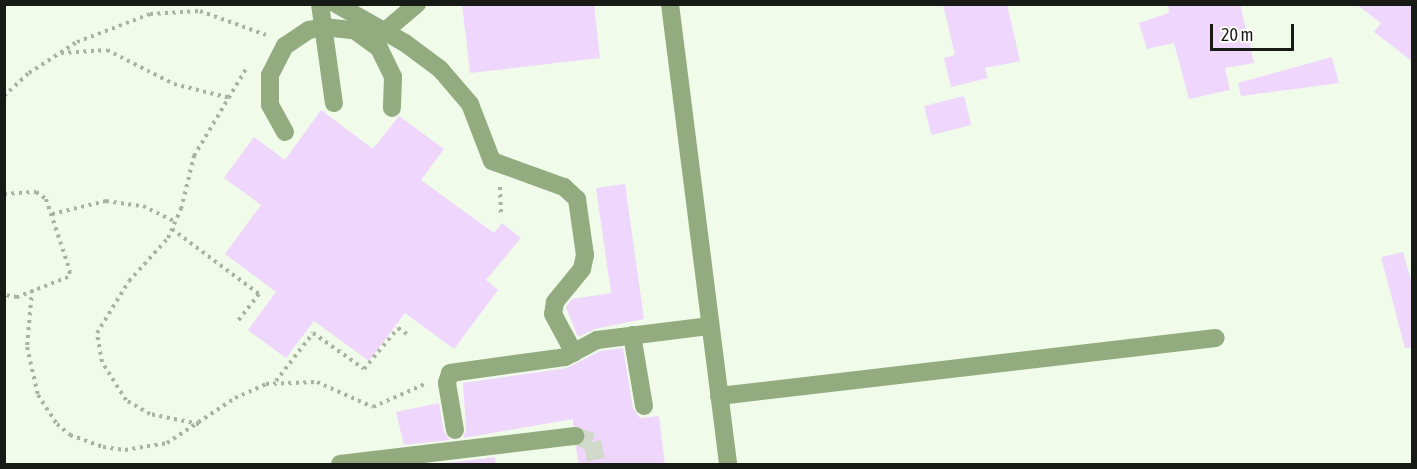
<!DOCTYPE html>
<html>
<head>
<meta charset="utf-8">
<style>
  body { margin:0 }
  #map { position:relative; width:1417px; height:469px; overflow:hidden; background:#f1fbea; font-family:"Asap Condensed",sans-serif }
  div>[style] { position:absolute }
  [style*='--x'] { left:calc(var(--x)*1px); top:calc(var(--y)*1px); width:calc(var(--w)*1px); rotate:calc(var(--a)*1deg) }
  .building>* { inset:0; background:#eed6fd; transform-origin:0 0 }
  .minor-tunnel>* { height:18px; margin-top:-9px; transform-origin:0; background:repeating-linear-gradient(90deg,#d0d9ca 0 18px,transparent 0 27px) }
  .path>* { height:4px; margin-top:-2px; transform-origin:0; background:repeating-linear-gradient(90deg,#aab2a4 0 3px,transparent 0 7.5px) }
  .minor>* { height:18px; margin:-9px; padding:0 9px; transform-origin:9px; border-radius:9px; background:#92ac7f }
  span { translate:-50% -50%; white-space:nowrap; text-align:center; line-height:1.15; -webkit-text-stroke:5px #fff; paint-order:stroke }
  .frame { position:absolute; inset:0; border:6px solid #181b15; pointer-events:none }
  .scale { position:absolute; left:1210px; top:24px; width:84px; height:27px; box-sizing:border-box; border:3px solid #181b15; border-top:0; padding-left:8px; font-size:18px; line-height:21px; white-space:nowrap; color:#181b15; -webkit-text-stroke:4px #fff; paint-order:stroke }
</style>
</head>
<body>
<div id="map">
  <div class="building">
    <i style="clip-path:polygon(462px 4px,594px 4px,600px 58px,470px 73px)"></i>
    <i style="clip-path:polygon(943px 4px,1007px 4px,1020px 61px,985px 68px,988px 78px,951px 87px,944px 58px,955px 55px)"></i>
    <i style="clip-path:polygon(1168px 4px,1240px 4px,1254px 63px,1225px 68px,1230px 90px,1189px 99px,1174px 43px,1147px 49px,1139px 23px,1169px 13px)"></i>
    <i style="clip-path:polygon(1356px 4px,1413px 4px,1413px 62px,1374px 32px,1381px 23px)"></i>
    <i style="clip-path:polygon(1332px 57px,1339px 83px,1241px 96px,1238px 83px)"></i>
    <i style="left:964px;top:96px;width:30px;height:41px;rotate:76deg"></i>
    <i style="clip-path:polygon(321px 110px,373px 149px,399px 116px,444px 149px,421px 180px,494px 233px,502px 223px,521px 238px,486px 280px,498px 290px,454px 349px,405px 313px,369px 361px,314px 321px,286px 358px,248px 330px,276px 292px,225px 254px,261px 205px,224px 178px,254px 137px,285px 160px)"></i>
    <i style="clip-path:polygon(625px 184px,644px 319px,595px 329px,578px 337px,566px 307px,572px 299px,611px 293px,596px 188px)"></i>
    <i style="clip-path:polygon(1403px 252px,1413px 287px,1413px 347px,1405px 348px,1381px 257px)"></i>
    <i style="clip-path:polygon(623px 348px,633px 408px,640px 418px,659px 416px,665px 465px,579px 465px,576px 447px,585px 441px,586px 434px,573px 425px,573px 419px,463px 438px,466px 429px,463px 383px,567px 368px,600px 351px)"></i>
    <i style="clip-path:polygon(439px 403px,444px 432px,450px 440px,404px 445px,396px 412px)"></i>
    <i style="clip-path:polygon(495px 457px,496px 465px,431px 465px)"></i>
  </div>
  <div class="minor-tunnel">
    <i style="--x:575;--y:436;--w:18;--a:19"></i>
    <i style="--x:592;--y:442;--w:23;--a:77"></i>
  </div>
  <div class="path">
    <i style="--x:61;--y:53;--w:46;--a:-3.7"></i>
    <i style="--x:107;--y:50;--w:75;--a:26.9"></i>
    <i style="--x:174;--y:84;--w:58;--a:14"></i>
    <i style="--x:4;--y:96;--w:34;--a:-43"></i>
    <i style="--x:29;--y:73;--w:57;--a:-32.9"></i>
    <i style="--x:77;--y:42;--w:78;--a:-21"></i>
    <i style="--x:150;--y:14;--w:50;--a:-3.4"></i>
    <i style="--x:200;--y:11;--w:70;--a:20"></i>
    <i style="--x:500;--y:187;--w:28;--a:88"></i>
    <i style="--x:4;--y:194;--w:32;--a:-4"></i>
    <i style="--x:36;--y:192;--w:12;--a:35"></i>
    <i style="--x:46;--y:199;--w:76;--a:71.6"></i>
    <i style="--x:70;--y:271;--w:6;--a:108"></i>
    <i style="--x:68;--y:277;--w:55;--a:158.6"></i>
    <i style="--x:17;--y:297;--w:13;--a:-171"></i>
    <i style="--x:52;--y:214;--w:56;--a:-13.5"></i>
    <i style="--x:106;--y:201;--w:37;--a:8"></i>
    <i style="--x:143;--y:206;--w:37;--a:26"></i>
    <i style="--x:172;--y:229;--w:109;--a:36.8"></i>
    <i style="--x:259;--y:294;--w:34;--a:128"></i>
    <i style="--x:32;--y:290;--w:57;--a:95"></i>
    <i style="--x:27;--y:347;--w:49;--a:77.1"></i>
    <i style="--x:38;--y:395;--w:35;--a:57"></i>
    <i style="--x:57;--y:424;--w:17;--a:40"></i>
    <i style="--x:70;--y:435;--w:35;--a:20"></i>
    <i style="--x:103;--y:447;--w:22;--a:8"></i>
    <i style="--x:125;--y:450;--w:43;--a:-9.5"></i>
    <i style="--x:167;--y:443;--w:82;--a:-33.5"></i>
    <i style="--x:235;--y:398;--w:34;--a:-24"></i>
    <i style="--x:266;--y:384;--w:51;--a:-2.2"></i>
    <i style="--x:317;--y:382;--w:61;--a:24.1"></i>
    <i style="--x:373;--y:407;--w:57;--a:-23.9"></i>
    <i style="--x:276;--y:381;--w:61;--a:-52.4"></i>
    <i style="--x:313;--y:333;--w:62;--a:35.2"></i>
    <i style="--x:364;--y:369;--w:53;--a:-50.3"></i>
    <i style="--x:398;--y:328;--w:11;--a:34"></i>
    <i style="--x:199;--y:424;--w:50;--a:-168.5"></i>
    <i style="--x:150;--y:414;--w:28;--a:-150"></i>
    <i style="--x:126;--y:400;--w:45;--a:-122.3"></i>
    <i style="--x:102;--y:362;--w:29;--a:-100"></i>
    <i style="--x:97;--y:333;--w:61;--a:-58.4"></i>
    <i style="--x:129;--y:281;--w:58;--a:-47.8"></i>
    <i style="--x:168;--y:238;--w:32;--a:-66"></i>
    <i style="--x:181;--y:209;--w:55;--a:-76.2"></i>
    <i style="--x:194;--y:156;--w:104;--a:-59.2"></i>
  </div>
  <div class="minor">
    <i style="--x:320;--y:4;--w:100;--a:82"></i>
    <i style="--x:336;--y:4;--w:79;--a:29.5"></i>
    <i style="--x:405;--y:43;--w:44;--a:36.6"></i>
    <i style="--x:440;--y:69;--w:46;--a:49.4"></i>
    <i style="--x:470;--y:104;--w:61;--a:68.9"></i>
    <i style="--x:492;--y:161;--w:77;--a:19.9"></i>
    <i style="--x:564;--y:187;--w:18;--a:43"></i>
    <i style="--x:577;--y:199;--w:57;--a:81.9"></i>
    <i style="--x:585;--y:255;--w:14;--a:102"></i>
    <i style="--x:582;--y:269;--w:43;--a:129.3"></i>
    <i style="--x:555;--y:302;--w:12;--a:99"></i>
    <i style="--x:553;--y:314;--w:44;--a:61.7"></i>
    <i style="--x:670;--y:4;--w:464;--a:82.8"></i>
    <i style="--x:385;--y:31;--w:42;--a:-40.2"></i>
    <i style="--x:285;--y:132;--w:31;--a:-119"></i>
    <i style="--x:270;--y:105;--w:30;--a:-90"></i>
    <i style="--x:270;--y:75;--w:33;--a:-63"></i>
    <i style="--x:285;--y:46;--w:29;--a:-34"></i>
    <i style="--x:309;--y:30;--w:14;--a:-12"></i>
    <i style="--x:323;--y:27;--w:31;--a:6"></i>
    <i style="--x:354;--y:30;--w:31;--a:36"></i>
    <i style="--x:379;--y:48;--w:32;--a:64"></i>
    <i style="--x:393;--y:77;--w:31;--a:92"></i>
    <i style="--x:632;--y:335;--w:72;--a:80.4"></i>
    <i style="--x:719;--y:396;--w:500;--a:-6.66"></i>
    <i style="--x:455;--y:430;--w:48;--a:-99.7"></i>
    <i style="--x:447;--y:383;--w:10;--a:-73"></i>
    <i style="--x:450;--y:373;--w:116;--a:-7.9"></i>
    <i style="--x:565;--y:357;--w:36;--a:-28"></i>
    <i style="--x:597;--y:340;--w:114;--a:-7.1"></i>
    <i style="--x:340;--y:464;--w:237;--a:-6.8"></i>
  </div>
  <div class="frame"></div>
  <div class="scale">20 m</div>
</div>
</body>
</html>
